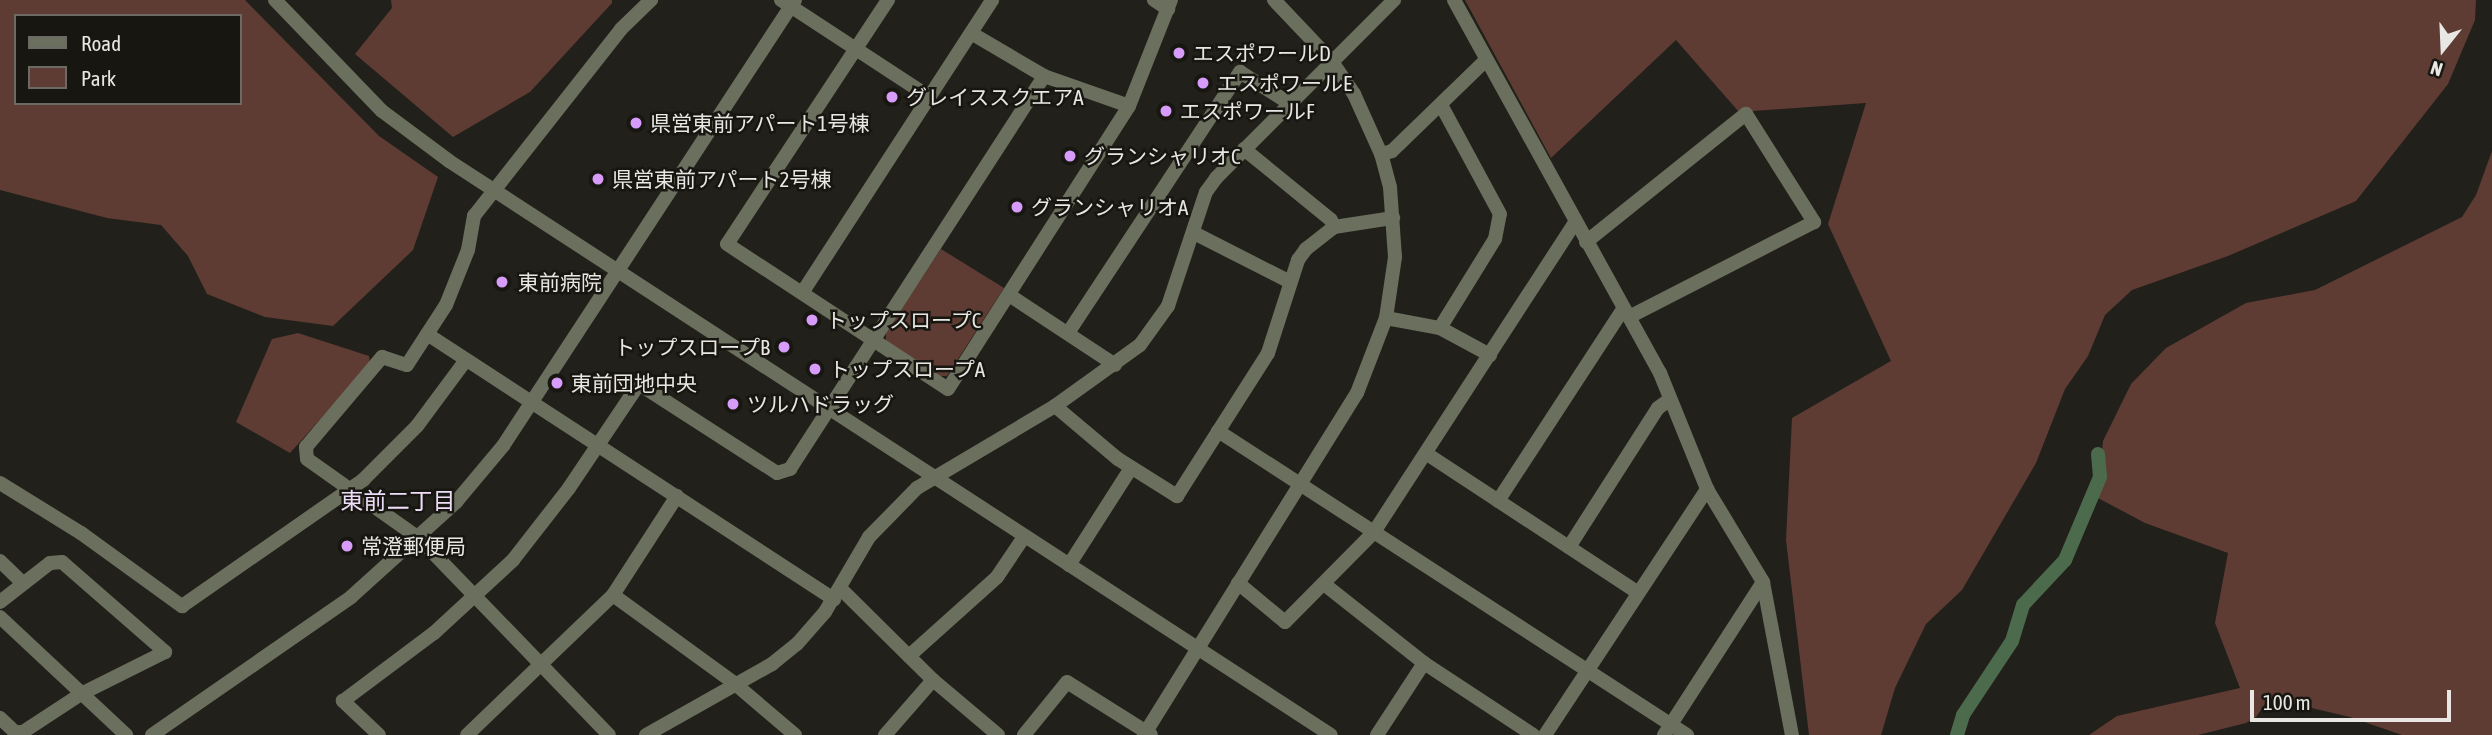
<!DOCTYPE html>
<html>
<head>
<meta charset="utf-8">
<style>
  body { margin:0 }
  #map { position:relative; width:2492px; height:735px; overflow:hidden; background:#22201a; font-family:"Asap Condensed","Noto Sans JP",sans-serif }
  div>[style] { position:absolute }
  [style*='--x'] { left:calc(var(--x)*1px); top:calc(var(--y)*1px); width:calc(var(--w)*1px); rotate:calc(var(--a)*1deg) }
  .green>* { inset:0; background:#5e3c34 }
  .canal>* { height:14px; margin:-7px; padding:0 7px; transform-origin:7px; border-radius:7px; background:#4c6b4c }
  .minor>* { height:14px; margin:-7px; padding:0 7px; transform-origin:7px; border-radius:7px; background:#6b6f5d }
  .dots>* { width:19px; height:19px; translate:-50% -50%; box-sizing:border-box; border:4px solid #181611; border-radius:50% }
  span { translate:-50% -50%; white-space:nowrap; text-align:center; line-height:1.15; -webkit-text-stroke:5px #181611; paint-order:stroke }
  .poi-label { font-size:21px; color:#e9e7e3 }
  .left { translate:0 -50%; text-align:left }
  .right { translate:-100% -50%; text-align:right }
  .neighbourhood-label { font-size:23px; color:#eddcf7 }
  .legend { position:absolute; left:14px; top:14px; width:228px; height:91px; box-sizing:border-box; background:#181611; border:2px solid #6c6a65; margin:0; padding:9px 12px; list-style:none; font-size:21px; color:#e9e7e3 }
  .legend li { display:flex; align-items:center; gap:14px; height:35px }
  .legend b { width:35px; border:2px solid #6c6a65 }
  .north { position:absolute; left:2408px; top:14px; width:70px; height:70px; -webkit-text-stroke:5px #181611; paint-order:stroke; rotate:198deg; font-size:19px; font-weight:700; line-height:28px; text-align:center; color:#e9e7e3 }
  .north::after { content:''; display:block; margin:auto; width:24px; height:32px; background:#e9e7e3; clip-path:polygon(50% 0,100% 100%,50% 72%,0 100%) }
  .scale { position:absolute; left:2250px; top:690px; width:201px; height:32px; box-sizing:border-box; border:4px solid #e9e7e3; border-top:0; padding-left:9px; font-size:21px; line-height:24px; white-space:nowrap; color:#e9e7e3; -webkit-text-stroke:5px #181611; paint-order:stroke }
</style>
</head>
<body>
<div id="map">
  <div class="green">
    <i style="clip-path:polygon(evenodd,0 0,245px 0,379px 136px,438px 177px,413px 250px,333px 326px,265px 317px,207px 294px,188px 256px,161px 225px,107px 218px,0 190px,0 0,16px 16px,240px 16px,240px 103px,16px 103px,16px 16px)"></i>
    <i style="clip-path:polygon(391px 0,612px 0,612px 3px,530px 92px,453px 137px,355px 54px,392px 8px)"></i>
    <i style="clip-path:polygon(1465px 0,2476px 0,2475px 20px,2448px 84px,2356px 201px,2228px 256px,2132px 290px,2105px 315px,2088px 356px,2065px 389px,2036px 463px,1962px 590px,1926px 624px,1895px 688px,1881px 735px,1809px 735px,1786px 540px,1792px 418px,1891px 361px,1828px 224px,1866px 103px,1739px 112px,1676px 40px,1551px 158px)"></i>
    <i style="clip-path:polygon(2492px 151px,2492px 735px,2402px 735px,2350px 717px,2269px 698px,2256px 717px,2246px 723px,2198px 735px,2089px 735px,2117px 716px,2240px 688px,2215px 623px,2228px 553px,2145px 523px,2098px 498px,2103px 441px,2131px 384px,2166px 348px,2246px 303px,2315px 290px,2462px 217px,2476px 195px)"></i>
    <i style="clip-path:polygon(941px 249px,1004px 288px,947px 376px,940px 376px,886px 341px,886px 332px)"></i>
    <i style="clip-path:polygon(298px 333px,369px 356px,370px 364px,290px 453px,236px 422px,272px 339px)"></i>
  </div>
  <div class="canal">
    <i style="--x:1957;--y:735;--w:21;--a:-73"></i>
    <i style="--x:1963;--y:715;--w:89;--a:-56.5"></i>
    <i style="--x:2012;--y:641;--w:38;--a:-73"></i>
    <i style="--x:2023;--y:605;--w:62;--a:-47"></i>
    <i style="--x:2065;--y:560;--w:90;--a:-67.1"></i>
    <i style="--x:2100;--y:477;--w:23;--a:-95"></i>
  </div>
  <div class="minor">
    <i style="--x:275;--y:0;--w:154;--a:46.1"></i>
    <i style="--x:382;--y:111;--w:84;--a:36.7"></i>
    <i style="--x:449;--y:161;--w:1052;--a:33.06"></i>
    <i style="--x:781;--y:0;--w:177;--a:33.2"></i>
    <i style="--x:888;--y:0;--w:292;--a:123.4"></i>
    <i style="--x:727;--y:244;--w:264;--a:33.3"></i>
    <i style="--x:948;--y:389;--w:336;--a:-57.4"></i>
    <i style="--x:1129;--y:106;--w:114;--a:-68.4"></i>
    <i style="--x:1154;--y:0;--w:17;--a:33"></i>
    <i style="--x:1454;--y:0;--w:426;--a:61.1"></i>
    <i style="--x:1660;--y:373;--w:125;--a:67.9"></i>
    <i style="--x:1707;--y:489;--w:109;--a:58.9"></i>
    <i style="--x:1763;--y:582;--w:156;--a:79.3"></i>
    <i style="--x:971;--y:33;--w:85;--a:30.5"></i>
    <i style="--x:1044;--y:76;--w:90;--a:19.4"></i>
    <i style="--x:1244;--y:149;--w:112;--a:39.2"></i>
    <i style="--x:1331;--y:220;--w:8;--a:67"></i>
    <i style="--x:1381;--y:154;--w:11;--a:-15"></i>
    <i style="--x:1392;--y:151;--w:128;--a:-44.1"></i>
    <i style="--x:1194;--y:233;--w:108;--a:27"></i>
    <i style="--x:1586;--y:242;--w:205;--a:-38.7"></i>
    <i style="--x:1746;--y:114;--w:128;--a:57.8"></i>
    <i style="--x:1814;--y:222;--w:208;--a:152.8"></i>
    <i style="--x:802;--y:293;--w:349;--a:-57"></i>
    <i style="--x:1009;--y:295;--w:127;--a:33.4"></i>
    <i style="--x:1386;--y:318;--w:55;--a:10.5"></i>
    <i style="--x:1440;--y:328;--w:57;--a:28.4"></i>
    <i style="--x:1440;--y:328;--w:105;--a:-58.3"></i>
    <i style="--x:1495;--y:239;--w:25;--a:-79"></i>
    <i style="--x:1500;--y:214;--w:124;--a:-118.4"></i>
    <i style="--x:1068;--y:333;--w:313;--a:-56.6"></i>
    <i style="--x:1240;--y:72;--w:58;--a:32.3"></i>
    <i style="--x:427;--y:334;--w:486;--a:33.1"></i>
    <i style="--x:1055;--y:406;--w:82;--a:40.1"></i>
    <i style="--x:1118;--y:459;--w:70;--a:32.1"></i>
    <i style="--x:1177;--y:496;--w:169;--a:-57.5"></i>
    <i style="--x:1268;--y:353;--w:98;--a:-72.1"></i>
    <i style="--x:1298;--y:260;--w:14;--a:-54"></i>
    <i style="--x:1306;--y:249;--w:36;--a:-38"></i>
    <i style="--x:1334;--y:227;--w:60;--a:-8.7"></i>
    <i style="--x:1218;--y:431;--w:559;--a:32.95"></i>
    <i style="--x:1427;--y:454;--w:251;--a:33.3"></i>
    <i style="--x:0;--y:483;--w:95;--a:31.7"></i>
    <i style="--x:81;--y:533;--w:125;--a:35.9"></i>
    <i style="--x:182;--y:606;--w:221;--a:-34.8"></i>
    <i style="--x:363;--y:480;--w:76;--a:-45"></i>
    <i style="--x:417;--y:426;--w:82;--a:-53.4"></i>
    <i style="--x:1498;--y:501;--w:230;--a:-56.9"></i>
    <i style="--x:1569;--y:547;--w:165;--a:-57.4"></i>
    <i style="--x:1658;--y:408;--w:14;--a:-36"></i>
    <i style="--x:0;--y:561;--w:32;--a:44"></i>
    <i style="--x:1069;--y:565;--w:115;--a:-57.4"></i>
    <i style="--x:1238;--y:583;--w:61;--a:39.7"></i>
    <i style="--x:1285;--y:622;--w:127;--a:-45.3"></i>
    <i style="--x:1374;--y:532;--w:369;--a:-57"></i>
    <i style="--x:1324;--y:584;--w:127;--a:38.3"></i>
    <i style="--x:1424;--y:663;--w:131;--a:33.4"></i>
    <i style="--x:840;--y:588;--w:131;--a:44.7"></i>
    <i style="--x:933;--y:680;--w:85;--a:40.2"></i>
    <i style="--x:613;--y:595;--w:150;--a:36"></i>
    <i style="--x:734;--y:683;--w:80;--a:40.4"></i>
    <i style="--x:0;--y:602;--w:63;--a:-38"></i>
    <i style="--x:50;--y:563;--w:12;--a:-5"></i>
    <i style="--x:62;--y:562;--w:137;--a:41.1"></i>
    <i style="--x:165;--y:652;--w:94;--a:153.4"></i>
    <i style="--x:81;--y:694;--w:69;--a:146.8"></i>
    <i style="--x:23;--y:732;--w:8;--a:180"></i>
    <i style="--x:15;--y:732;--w:21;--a:-137"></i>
    <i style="--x:0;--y:617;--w:173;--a:43.1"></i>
    <i style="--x:909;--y:656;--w:118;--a:-41.9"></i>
    <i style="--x:997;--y:577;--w:48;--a:-56"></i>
    <i style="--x:152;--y:735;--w:242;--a:-34.7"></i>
    <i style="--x:351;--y:597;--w:142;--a:-42.1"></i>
    <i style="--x:456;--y:502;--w:73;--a:-50"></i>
    <i style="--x:503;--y:446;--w:533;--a:-56.79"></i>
    <i style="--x:379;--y:735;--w:50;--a:-136.6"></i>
    <i style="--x:343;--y:701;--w:114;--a:-36.8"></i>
    <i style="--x:434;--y:633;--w:108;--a:-42.7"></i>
    <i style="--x:513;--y:560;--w:91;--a:-52.1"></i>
    <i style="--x:569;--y:488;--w:125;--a:-56.1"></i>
    <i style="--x:639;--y:384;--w:164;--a:32.8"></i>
    <i style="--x:777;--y:473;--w:14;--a:-17"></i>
    <i style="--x:790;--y:469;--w:468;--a:-57.1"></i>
    <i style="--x:467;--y:735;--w:202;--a:-43.8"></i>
    <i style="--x:613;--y:595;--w:118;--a:-57.1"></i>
    <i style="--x:609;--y:735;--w:272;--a:-134"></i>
    <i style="--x:420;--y:539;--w:138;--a:-144.7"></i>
    <i style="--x:307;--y:459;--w:12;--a:-95"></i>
    <i style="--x:306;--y:447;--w:118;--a:-49.8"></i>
    <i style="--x:382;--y:357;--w:26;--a:18"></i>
    <i style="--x:407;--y:365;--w:72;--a:-57"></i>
    <i style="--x:446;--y:305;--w:59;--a:-68.2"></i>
    <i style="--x:468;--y:250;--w:35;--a:-80"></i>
    <i style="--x:474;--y:216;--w:238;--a:-51.8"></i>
    <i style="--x:621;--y:29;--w:42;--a:-44"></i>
    <i style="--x:646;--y:735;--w:145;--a:-29.4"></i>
    <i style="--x:772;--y:664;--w:32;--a:-39"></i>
    <i style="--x:797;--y:644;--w:43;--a:-48.8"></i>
    <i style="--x:825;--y:612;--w:87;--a:-59.6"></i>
    <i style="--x:869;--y:537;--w:69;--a:-45.6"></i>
    <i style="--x:917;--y:488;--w:161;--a:-30.7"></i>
    <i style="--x:1055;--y:406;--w:105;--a:-35.7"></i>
    <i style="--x:1140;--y:345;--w:48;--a:-54.3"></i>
    <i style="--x:1168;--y:306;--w:120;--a:-71.6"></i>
    <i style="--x:1206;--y:192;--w:17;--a:-54"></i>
    <i style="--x:1216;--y:178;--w:252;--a:-45"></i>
    <i style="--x:885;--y:735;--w:73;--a:-48.9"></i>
    <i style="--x:1024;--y:735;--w:68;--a:-50.9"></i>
    <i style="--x:1067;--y:682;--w:99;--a:32.2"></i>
    <i style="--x:1144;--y:735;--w:403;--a:-58.1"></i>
    <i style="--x:1357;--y:393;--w:80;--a:-68.9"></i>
    <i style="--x:1386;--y:318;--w:62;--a:-81.6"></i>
    <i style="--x:1395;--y:257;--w:70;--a:-94.1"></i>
    <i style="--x:1390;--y:187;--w:34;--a:-105"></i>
    <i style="--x:1381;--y:154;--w:66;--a:-114.2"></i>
    <i style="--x:1354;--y:94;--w:41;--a:-124.1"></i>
    <i style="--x:1331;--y:60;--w:83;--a:-133.5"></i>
    <i style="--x:1377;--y:735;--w:86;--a:-56.9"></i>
    <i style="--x:1545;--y:735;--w:295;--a:-56.6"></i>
    <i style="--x:1664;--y:735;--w:182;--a:-57.1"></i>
  </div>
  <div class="dots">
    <i style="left:1179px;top:53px;background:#d79bf9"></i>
    <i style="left:1203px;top:83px;background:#d79bf9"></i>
    <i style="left:892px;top:97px;background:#d79bf9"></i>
    <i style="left:1166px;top:111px;background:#d79bf9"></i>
    <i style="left:636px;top:123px;background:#d79bf9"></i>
    <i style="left:1070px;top:156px;background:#d79bf9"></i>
    <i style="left:598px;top:179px;background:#d79bf9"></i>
    <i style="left:1017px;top:207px;background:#d79bf9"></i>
    <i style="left:502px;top:282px;background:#d79bf9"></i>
    <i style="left:812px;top:320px;background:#d79bf9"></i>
    <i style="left:784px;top:347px;background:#d79bf9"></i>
    <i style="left:815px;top:369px;background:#d79bf9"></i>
    <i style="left:557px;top:383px;background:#d79bf9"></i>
    <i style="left:733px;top:404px;background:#d79bf9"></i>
    <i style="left:347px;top:546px;background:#d79bf9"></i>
  </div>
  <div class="poi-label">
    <span class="left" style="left:1193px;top:53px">エスポワールD</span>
    <span class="left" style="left:1217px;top:83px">エスポワールE</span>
    <span class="left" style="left:906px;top:97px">グレイススクエアA</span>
    <span class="left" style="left:1180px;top:111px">エスポワールF</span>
    <span class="left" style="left:650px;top:123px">県営東前アパート1号棟</span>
    <span class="left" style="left:1084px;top:156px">グランシャリオC</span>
    <span class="left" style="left:612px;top:179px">県営東前アパート2号棟</span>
    <span class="left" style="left:1031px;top:207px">グランシャリオA</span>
    <span class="left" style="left:518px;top:282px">東前病院</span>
    <span class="left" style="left:826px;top:320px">トップスロープC</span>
    <span class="right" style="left:770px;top:347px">トップスロープB</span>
    <span class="left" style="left:829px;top:369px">トップスロープA</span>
    <span class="left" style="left:571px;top:383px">東前団地中央</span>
    <span class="left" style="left:747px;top:404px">ツルハドラッグ</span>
    <span class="left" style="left:361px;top:546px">常澄郵便局</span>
  </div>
  <div class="neighbourhood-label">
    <span style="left:398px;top:501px">東前二丁目</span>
  </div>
  <ul class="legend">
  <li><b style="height:9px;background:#6b6f5d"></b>Road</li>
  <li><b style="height:19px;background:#5e3c34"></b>Park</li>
  </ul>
  <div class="north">N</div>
  <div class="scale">100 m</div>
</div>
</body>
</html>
